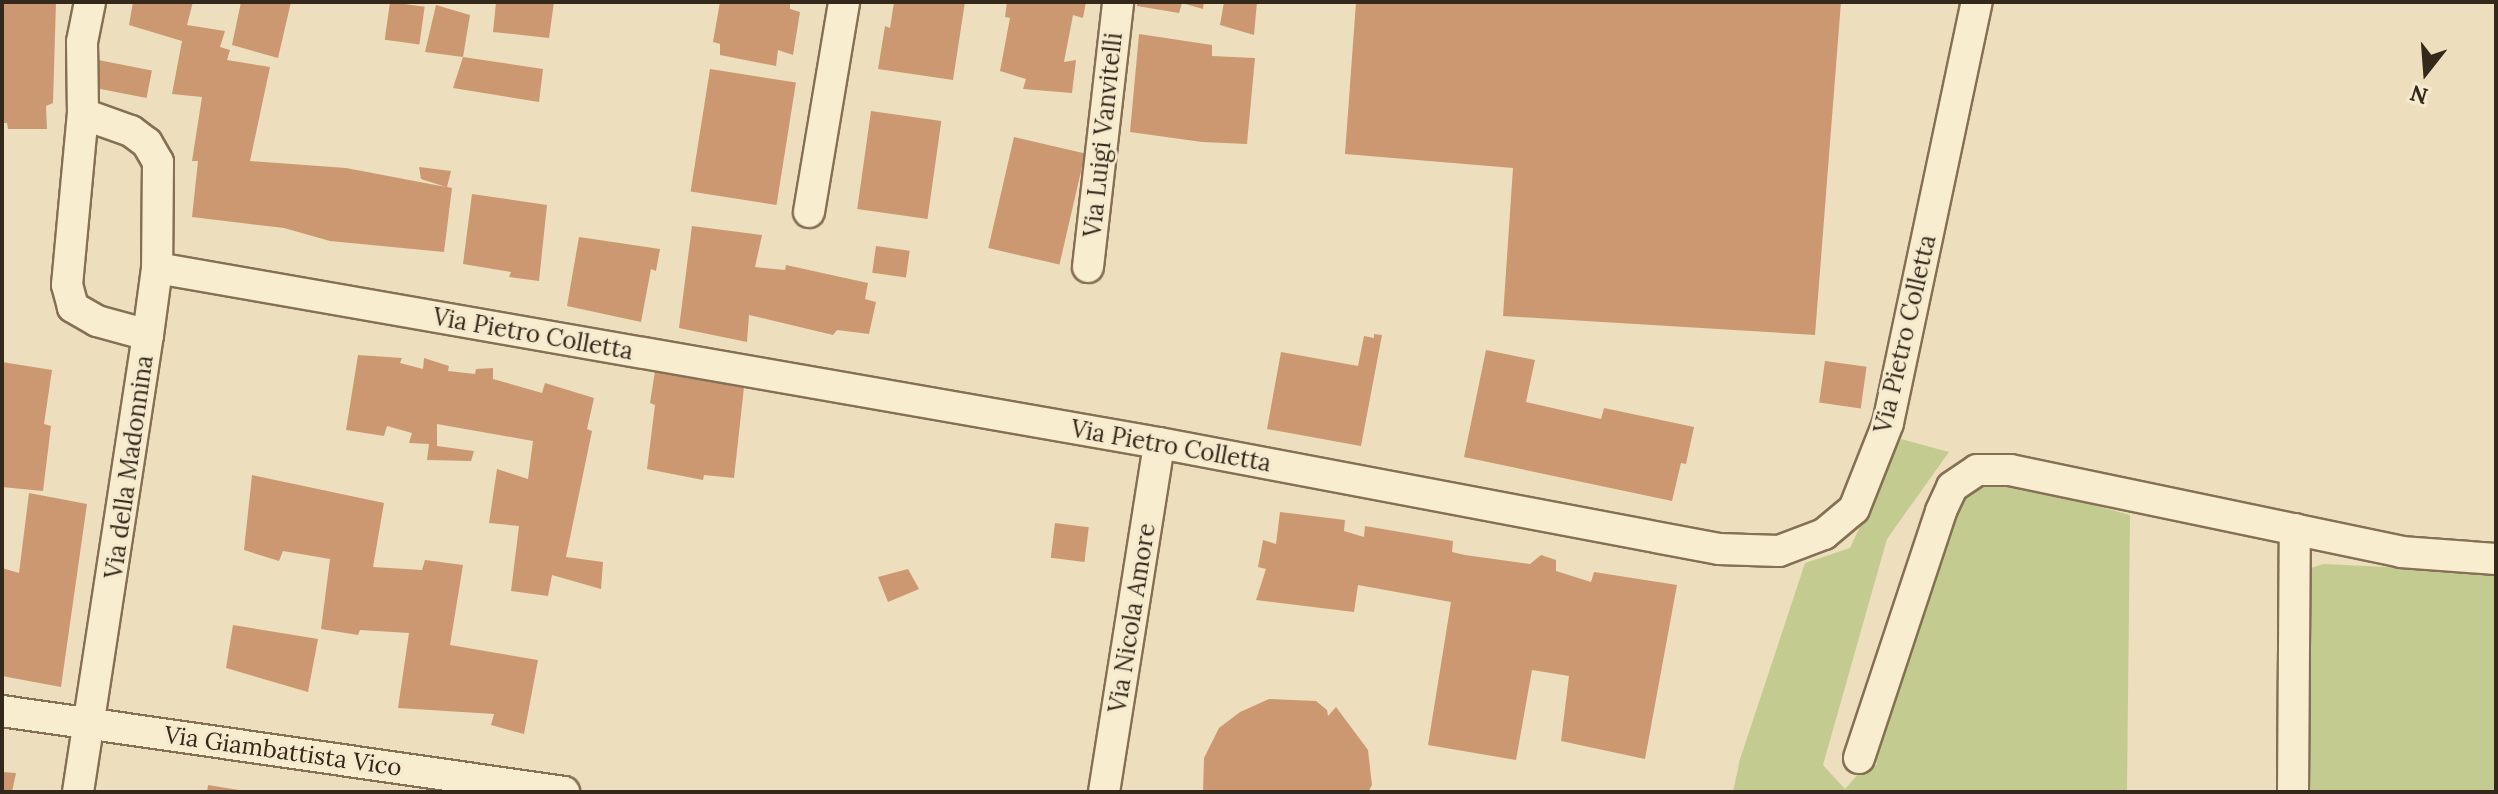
<!DOCTYPE html>
<html>
<head>
<meta charset="utf-8">
<style>
  body { margin:0 }
  #map { position:relative; width:2498px; height:794px; overflow:hidden; background:#eddfbd; font-family:Lora,serif }
  div>[style] { position:absolute }
  [style*='--x'] { left:calc(var(--x)*1px); top:calc(var(--y)*1px); width:calc(var(--w)*1px); rotate:calc(var(--a)*1deg) }
  .green>* { inset:0; background:#c4cb91 }
  .building>* { inset:0; background:#cc9872; transform-origin:0 0 }
  .roads { filter:drop-shadow(2px 0 #857056) drop-shadow(-2px 0 #857056) drop-shadow(0 2px #857056) drop-shadow(0 -2px #857056) }
  .minor>* { height:30px; margin:-15px; padding:0 15px; transform-origin:15px; border-radius:15px; background:#f9edd0 }
  span { translate:-50% -50%; white-space:nowrap; text-align:center; line-height:1.15; -webkit-text-stroke:6px #f5eacd; paint-order:stroke }
  .street-label { font-size:24px; color:#34281b }
  .frame { position:absolute; inset:0; border:4px solid #34281b; pointer-events:none }
  .north { position:absolute; left:2386px; top:32px; width:80px; height:80px; -webkit-text-stroke:6px #f5eacd; paint-order:stroke; rotate:197deg; font-size:22px; font-weight:700; line-height:32px; text-align:center; color:#34281b }
  .north::after { content:''; display:block; margin:auto; width:28px; height:36px; background:#34281b; clip-path:polygon(50% 0,100% 100%,50% 72%,0 100%) }
</style>
</head>
<body>
<div id="map">
  <div class="green">
    <i style="clip-path:polygon(1901px 439px,1949px 452px,1887px 539px,1823px 765px,1845px 789px,1866px 765px,1877px 765px,1873px 742px,1965px 487px,2013px 483px,2130px 515px,2127px 792px,1733px 792px,1740px 759px,1805px 563px,1850px 548px)"></i>
    <i style="clip-path:polygon(2323px 564px,2496px 572px,2496px 792px,2301px 792px,2302px 571px)"></i>
  </div>
  <div class="building">
    <i style="clip-path:polygon(2px 2px,56px 2px,53px 103px,46px 106px,47px 129px,8px 129px,7px 123px,2px 123px)"></i>
    <i style="clip-path:polygon(133px 2px,193px 2px,187px 25px,225px 31px,220px 47px,230px 50px,227px 60px,270px 67px,250px 161px,346px 168px,446px 187px,421px 179px,419px 167px,451px 171px,447px 187px,452px 188px,444px 252px,330px 241px,284px 228px,192px 217px,198px 161px,192px 161px,202px 97px,172px 94px,182px 41px,129px 25px)"></i>
    <i style="clip-path:polygon(241px 2px,291px 2px,278px 58px,232px 45px)"></i>
    <i style="left:390px;top:2px;width:35px;height:38px;rotate:8deg"></i>
    <i style="clip-path:polygon(496px 2px,554px 2px,549px 38px,493px 32px)"></i>
    <i style="clip-path:polygon(720px 2px,790px 2px,790px 9px,800px 12px,793px 55px,778px 50px,776px 66px,720px 55px,720px 44px,713px 42px)"></i>
    <i style="clip-path:polygon(894px 2px,965px 2px,953px 80px,878px 69px,885px 26px,890px 28px)"></i>
    <i style="clip-path:polygon(1007px 2px,1086px 2px,1083px 18px,1073px 15px,1064px 62px,1076px 60px,1072px 93px,1023px 89px,1026px 79px,1000px 71px,1010px 18px,1005px 17px)"></i>
    <i style="clip-path:polygon(1137px 2px,1204px 2px,1203px 9px,1182px 3px,1179px 13px,1137px 6px)"></i>
    <i style="clip-path:polygon(1224px 2px,1257px 2px,1254px 35px,1220px 25px)"></i>
    <i style="clip-path:polygon(1356px 2px,1841px 2px,1815px 335px,1503px 316px,1513px 168px,1345px 154px)"></i>
    <i style="clip-path:polygon(436px 5px,470px 15px,463px 57px,543px 69px,539px 102px,453px 88px,463px 57px,425px 52px)"></i>
    <i style="clip-path:polygon(1139px 34px,1212px 45px,1212px 56px,1255px 58px,1247px 144px,1202px 142px,1130px 132px)"></i>
    <i style="left:93px;top:59px;width:60px;height:28px;rotate:11deg"></i>
    <i style="left:710px;top:69px;width:87px;height:124px;rotate:9deg"></i>
    <i style="left:871px;top:111px;width:71px;height:99px;rotate:8deg"></i>
    <i style="left:1014px;top:137px;width:73px;height:114px;rotate:13deg"></i>
    <i style="clip-path:polygon(472px 194px,547px 205px,539px 281px,509px 277px,511px 272px,463px 264px)"></i>
    <i style="clip-path:polygon(692px 226px,762px 235px,755px 267px,785px 270px,786px 265px,868px 283px,865px 299px,876px 302px,869px 334px,837px 330px,833px 335px,749px 315px,747px 342px,679px 328px)"></i>
    <i style="clip-path:polygon(579px 237px,660px 249px,656px 271px,651px 269px,641px 322px,567px 306px)"></i>
    <i style="left:876px;top:246px;width:34px;height:27px;rotate:8deg"></i>
    <i style="clip-path:polygon(1374px 334px,1382px 335px,1361px 446px,1267px 429px,1281px 352px,1358px 366px,1364px 336px,1374px 338px)"></i>
    <i style="clip-path:polygon(1486px 350px,1535px 360px,1526px 402px,1601px 419px,1604px 408px,1694px 427px,1686px 464px,1681px 463px,1672px 501px,1464px 457px)"></i>
    <i style="clip-path:polygon(358px 355px,402px 358px,400px 363px,423px 369px,424px 358px,449px 366px,448px 371px,475px 374px,476px 369px,493px 368px,493px 379px,542px 393px,545px 383px,594px 398px,587px 429px,592px 431px,566px 557px,603px 562px,601px 589px,552px 575px,548px 596px,511px 591px,519px 526px,489px 523px,497px 469px,528px 479px,533px 441px,437px 424px,437px 446px,474px 451px,471px 461px,427px 460px,429px 444px,409px 443px,412px 433px,387px 426px,384px 436px,346px 430px)"></i>
    <i style="left:1825px;top:361px;width:42px;height:42px;rotate:8deg"></i>
    <i style="clip-path:polygon(2px 362px,52px 370px,44px 424px,51px 426px,43px 491px,2px 487px)"></i>
    <i style="clip-path:polygon(655px 371px,744px 387px,734px 478px,704px 475px,703px 480px,647px 469px,655px 405px,650px 403px)"></i>
    <i style="clip-path:polygon(252px 475px,384px 503px,373px 567px,422px 570px,425px 560px,463px 565px,450px 645px,538px 660px,524px 734px,491px 725px,494px 714px,398px 708px,409px 633px,360px 630px,358px 635px,321px 629px,330px 559px,283px 551px,279px 561px,244px 550px)"></i>
    <i style="clip-path:polygon(29px 493px,87px 504px,61px 687px,2px 676px,2px 568px,19px 573px)"></i>
    <i style="clip-path:polygon(1280px 512px,1345px 520px,1344px 531px,1364px 537px,1365px 526px,1453px 541px,1452px 552px,1465px 555px,1530px 564px,1541px 555px,1556px 560px,1556px 571px,1591px 582px,1594px 572px,1677px 585px,1645px 759px,1561px 741px,1569px 676px,1532px 670px,1516px 760px,1428px 745px,1451px 602px,1358px 585px,1354px 612px,1256px 600px,1266px 569px,1258px 567px,1263px 540px,1276px 544px)"></i>
    <i style="left:1055px;top:523px;width:34px;height:35px;rotate:7deg"></i>
    <i style="clip-path:polygon(908px 569px,919px 589px,888px 602px,878px 577px)"></i>
    <i style="clip-path:polygon(233px 625px,318px 639px,308px 692px,226px 668px)"></i>
    <i style="clip-path:polygon(1269px 699px,1316px 701px,1327px 710px,1328px 716px,1336px 707px,1368px 750px,1372px 785px,1368px 792px,1203px 792px,1204px 758px,1219px 728px,1240px 712px)"></i>
    <i style="clip-path:polygon(2px 772px,16px 773px,12px 792px,2px 792px)"></i>
    <i style="clip-path:polygon(208px 785px,239px 790px,239px 792px,207px 792px)"></i>
  </div>
  <div class="roads">
    <div class="minor">
      <i style="--x:83;--y:114;--w:51;--a:19.5"></i>
      <i style="--x:131;--y:131;--w:20;--a:37"></i>
      <i style="--x:147;--y:143;--w:22;--a:60"></i>
      <i style="--x:158;--y:162;--w:106;--a:90.5"></i>
      <i style="--x:157;--y:268;--w:1017;--a:9.91"></i>
      <i style="--x:1159;--y:443;--w:570;--a:10.72"></i>
      <i style="--x:1719;--y:549;--w:60;--a:1.9"></i>
      <i style="--x:1779;--y:551;--w:48;--a:-20.7"></i>
      <i style="--x:1824;--y:534;--w:39;--a:-40"></i>
      <i style="--x:1854;--y:509;--w:92;--a:-68.4"></i>
      <i style="--x:1888;--y:423;--w:430;--a:-78.1"></i>
      <i style="--x:809;--y:212;--w:213;--a:-80.5"></i>
      <i style="--x:1088;--y:267;--w:267;--a:-83.5"></i>
      <i style="--x:148;--y:335;--w:68;--a:-82.3"></i>
      <i style="--x:2;--y:711;--w:568;--a:8.2"></i>
      <i style="--x:1859;--y:758;--w:260;--a:-71.6"></i>
      <i style="--x:1941;--y:511;--w:26;--a:-65"></i>
      <i style="--x:1952;--y:487;--w:30;--a:-34"></i>
      <i style="--x:1977;--y:470;--w:33;--a:0"></i>
      <i style="--x:2010;--y:470;--w:400;--a:11.8"></i>
      <i style="--x:2401;--y:552;--w:95;--a:4.2"></i>
      <i style="--x:78;--y:792;--w:462;--a:-81.3"></i>
      <i style="--x:148;--y:335;--w:53;--a:-164.6"></i>
      <i style="--x:97;--y:321;--w:28;--a:-150"></i>
      <i style="--x:73;--y:307;--w:23;--a:-105"></i>
      <i style="--x:67;--y:285;--w:172;--a:-84.7"></i>
      <i style="--x:83;--y:114;--w:72;--a:-90.8"></i>
      <i style="--x:82;--y:42;--w:41;--a:-78.7"></i>
      <i style="--x:1104;--y:792;--w:353;--a:-81"></i>
      <i style="--x:2293;--y:792;--w:263;--a:-89.6"></i>
    </div>
  </div>
  <div class="street-label">
    <span style="left:1103px;top:135px;rotate:-84deg">Via Luigi Vanvitelli</span>
    <span style="left:533px;top:334px;rotate:10deg">Via Pietro Colletta</span>
    <span style="left:1905px;top:334px;rotate:-77deg">Via Pietro Colletta</span>
    <span style="left:1171px;top:446px;rotate:10deg">Via Pietro Colletta</span>
    <span style="left:129px;top:467px;rotate:-82deg">Via della Madonnina</span>
    <span style="left:1132px;top:618px;rotate:-81deg">Via Nicola Amore</span>
    <span style="left:283px;top:751px;rotate:8deg">Via Giambattista Vico</span>
  </div>
  <div class="frame"></div>
  <div class="north">N</div>
</div>
</body>
</html>
